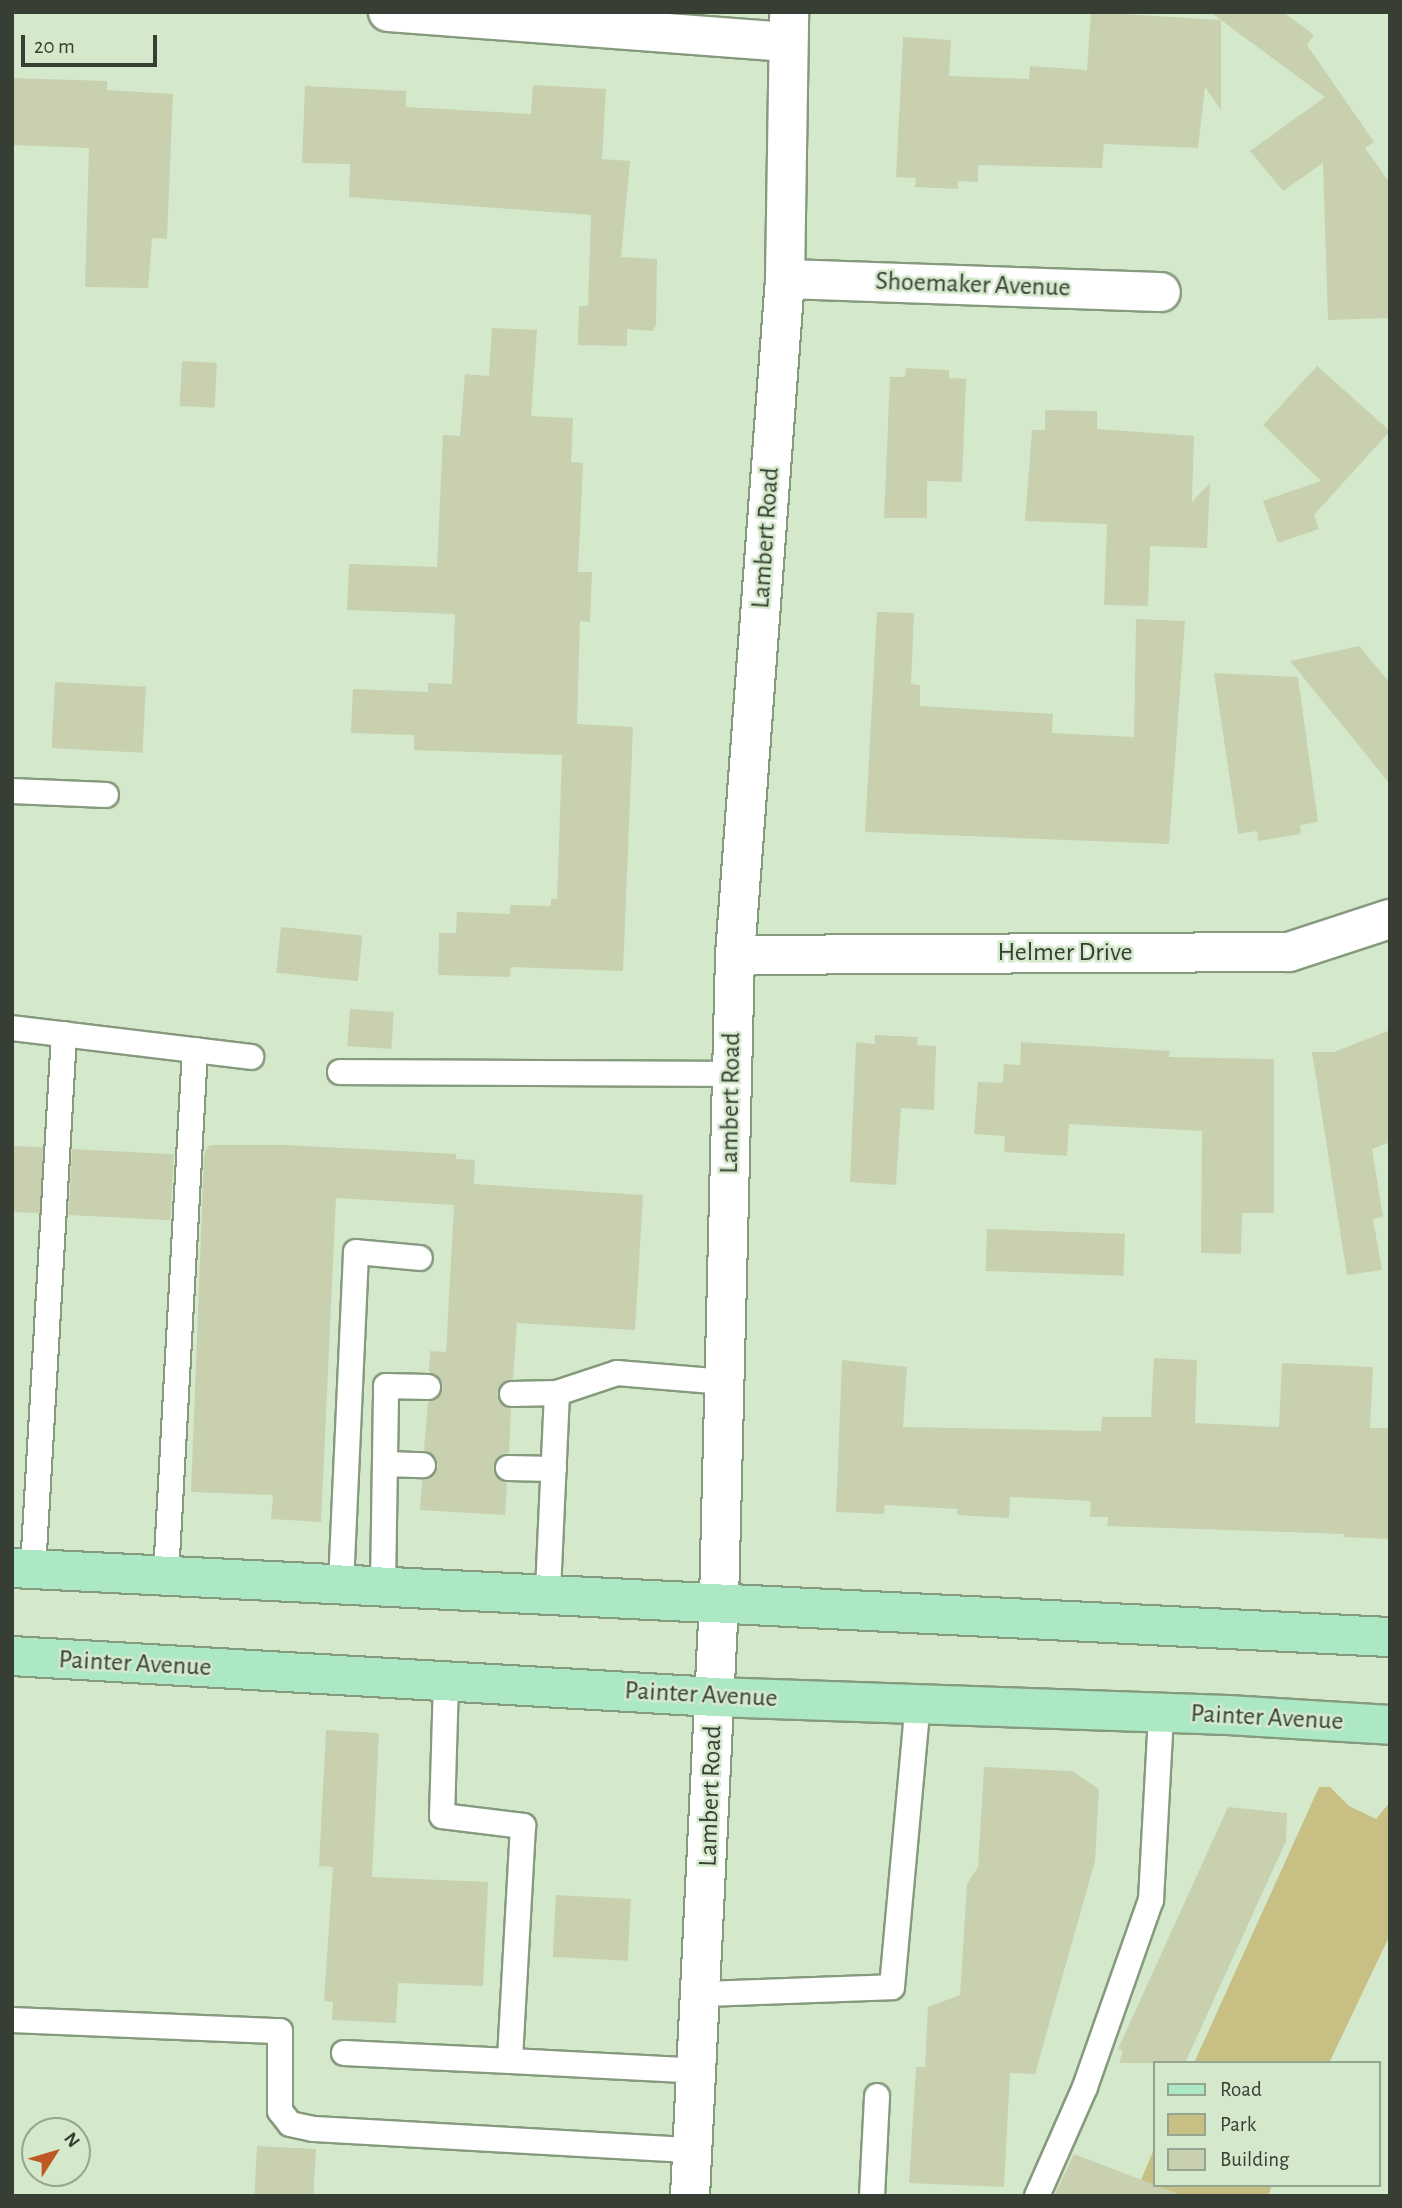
<!DOCTYPE html>
<html>
<head>
<meta charset="utf-8">
<style>
  body { margin:0 }
  #map { position:relative; width:1402px; height:2208px; overflow:hidden; background:#d4e9cc; font-family:"Alegreya Sans",sans-serif }
  div>[style] { position:absolute }
  [style*='--x'] { left:calc(var(--x)*1px); top:calc(var(--y)*1px); width:calc(var(--w)*1px); rotate:calc(var(--a)*1deg) }
  .green>* { inset:0; background:#c8bf85 }
  .building>* { inset:0; background:#c8d0b0; transform-origin:0 0 }
  .roads { filter:drop-shadow(2px 0 #869a7e) drop-shadow(-2px 0 #869a7e) drop-shadow(0 2px #869a7e) drop-shadow(0 -2px #869a7e) }
  .lane>* { height:24px; margin:-12px; padding:0 12px; transform-origin:12px; border-radius:12px; background:#fff }
  .street>* { height:38px; margin:-19px; padding:0 19px; transform-origin:19px; border-radius:19px; background:#fff }
  .secondary>* { height:38px; margin:-19px; padding:0 19px; transform-origin:19px; border-radius:19px; background:#fff }
  .primary>* { height:38px; margin:-19px; padding:0 19px; transform-origin:19px; border-radius:19px; background:#ade8c4 }
  span { translate:-50% -50%; white-space:nowrap; text-align:center; line-height:1.15; -webkit-text-stroke:5px #d4e9cc; paint-order:stroke }
  .street-label { font-size:26px; color:#373f34 }
  .frame { position:absolute; inset:0; border:14px solid #373f34; pointer-events:none }
  .legend { position:absolute; left:1153px; top:2061px; width:228px; height:126px; box-sizing:border-box; background:#d4e9cc; border:2px solid #95a58f; margin:0; padding:9px 12px; list-style:none; font-size:21px; color:#373f34 }
  .legend li { display:flex; align-items:center; gap:14px; height:35px }
  .legend b { width:35px; border:2px solid #95a58f }
  .north { position:absolute; left:21px; top:2117px; width:70px; height:70px; box-sizing:border-box; background:#d4e9cc; border:2px solid #95a58f; border-radius:50%; rotate:53deg; font-size:19px; font-weight:700; line-height:28px; text-align:center; color:#373f34 }
  .north::after { content:''; display:block; margin:auto; width:24px; height:32px; background:#bc5922; clip-path:polygon(50% 0,100% 100%,50% 72%,0 100%) }
  .scale { position:absolute; left:21px; top:35px; width:136px; height:32px; box-sizing:border-box; border:4px solid #373f34; border-top:0; padding-left:9px; font-size:21px; line-height:24px; white-space:nowrap; color:#373f34; -webkit-text-stroke:5px #d4e9cc; paint-order:stroke }
</style>
</head>
<body>
<div id="map">
  <div class="green">
    <i style="clip-path:polygon(1319px 1787px,1330px 1787px,1349px 1806px,1376px 1819px,1390px 1802px,1390px 1935px,1329px 2063px,1194px 2063px)"></i>
    <i style="clip-path:polygon(1155px 2147px,1155px 2185px,1272px 2185px,1268px 2196px,1134px 2196px)"></i>
  </div>
  <div class="building">
    <i style="clip-path:polygon(1091px 12px,1221px 20px,1221px 110px,1205px 87px,1198px 148px,1104px 144px,1102px 168px,978px 165px,978px 182px,958px 181px,958px 189px,915px 187px,916px 178px,896px 177px,903px 37px,951px 40px,949px 76px,1029px 79px,1030px 66px,1087px 70px)"></i>
    <i style="clip-path:polygon(1210px 12px,1283px 12px,1314px 35px,1307px 45px,1374px 142px,1365px 148px,1390px 183px,1390px 318px,1328px 320px,1323px 163px,1283px 191px,1250px 151px,1325px 97px)"></i>
    <i style="clip-path:polygon(12px 78px,107px 81px,107px 90px,173px 94px,167px 239px,152px 238px,148px 288px,85px 287px,89px 148px,12px 145px)"></i>
    <i style="clip-path:polygon(533px 85px,606px 89px,602px 159px,630px 161px,621px 257px,657px 259px,656px 325px,653px 331px,627px 329px,627px 346px,578px 345px,579px 306px,588px 306px,591px 215px,349px 197px,350px 164px,302px 163px,305px 86px,406px 91px,406px 107px,531px 114px)"></i>
    <i style="clip-path:polygon(492px 328px,537px 330px,531px 416px,573px 418px,571px 462px,583px 463px,578px 572px,592px 572px,590px 622px,580px 621px,577px 724px,633px 727px,623px 971px,511px 967px,510px 977px,438px 975px,439px 933px,456px 933px,457px 912px,510px 914px,510px 905px,551px 906px,551px 899px,557px 899px,562px 755px,414px 750px,414px 735px,351px 733px,353px 689px,428px 692px,428px 683px,452px 684px,455px 614px,347px 610px,349px 564px,437px 567px,443px 435px,460px 436px,465px 374px,489px 376px)"></i>
    <i style="left:182px;top:361px;width:35px;height:45px;rotate:3deg"></i>
    <i style="clip-path:polygon(1317px 366px,1390px 431px,1314px 515px,1319px 529px,1278px 543px,1263px 501px,1321px 481px,1263px 425px)"></i>
    <i style="clip-path:polygon(906px 368px,949px 370px,949px 378px,966px 379px,962px 482px,927px 481px,927px 518px,884px 518px,890px 377px,905px 377px)"></i>
    <i style="clip-path:polygon(1045px 410px,1097px 411px,1097px 429px,1194px 436px,1192px 502px,1210px 483px,1207px 548px,1150px 546px,1148px 606px,1104px 605px,1107px 524px,1025px 521px,1032px 430px,1045px 430px)"></i>
    <i style="clip-path:polygon(877px 612px,914px 613px,911px 684px,920px 685px,920px 706px,1053px 714px,1052px 733px,1134px 737px,1136px 619px,1185px 621px,1169px 844px,865px 832px)"></i>
    <i style="clip-path:polygon(1359px 646px,1390px 683px,1390px 784px,1290px 661px)"></i>
    <i style="clip-path:polygon(1214px 673px,1298px 677px,1318px 822px,1300px 825px,1301px 834px,1258px 841px,1257px 831px,1238px 834px)"></i>
    <i style="left:55px;top:682px;width:91px;height:66px;rotate:3deg"></i>
    <i style="left:281px;top:927px;width:82px;height:46px;rotate:6deg"></i>
    <i style="left:350px;top:1009px;width:44px;height:37px;rotate:4deg"></i>
    <i style="clip-path:polygon(1390px 1030px,1390px 1142px,1372px 1149px,1383px 1217px,1373px 1219px,1382px 1270px,1347px 1275px,1312px 1052px,1334px 1052px)"></i>
    <i style="clip-path:polygon(875px 1035px,918px 1037px,917px 1045px,936px 1046px,934px 1110px,901px 1108px,896px 1185px,850px 1182px,856px 1042px,875px 1044px)"></i>
    <i style="clip-path:polygon(1021px 1042px,1170px 1051px,1169px 1057px,1274px 1059px,1274px 1213px,1242px 1213px,1241px 1254px,1201px 1253px,1202px 1131px,1069px 1124px,1067px 1156px,1004px 1152px,1005px 1136px,974px 1134px,978px 1082px,1003px 1083px,1004px 1064px,1020px 1065px)"></i>
    <i style="clip-path:polygon(287px 1145px,456px 1154px,456px 1159px,475px 1160px,474px 1184px,643px 1195px,635px 1330px,517px 1323px,513px 1379px,504px 1382px,497px 1394px,500px 1402px,511px 1409px,509px 1453px,500px 1455px,493px 1467px,495px 1476px,507px 1483px,505px 1515px,420px 1510px,422px 1480px,431px 1478px,438px 1466px,436px 1457px,424px 1450px,428px 1402px,436px 1400px,443px 1388px,441px 1379px,429px 1372px,430px 1351px,446px 1352px,454px 1205px,336px 1198px,321px 1522px,271px 1519px,273px 1495px,191px 1492px,204px 1155px,208px 1146px,216px 1145px)"></i>
    <i style="left:12px;top:1146px;width:31px;height:66px;rotate:2deg"></i>
    <i style="left:72px;top:1149px;width:102px;height:66px;rotate:3deg"></i>
    <i style="left:987px;top:1229px;width:138px;height:42px;rotate:2deg"></i>
    <i style="clip-path:polygon(1154px 1358px,1197px 1360px,1195px 1423px,1279px 1427px,1282px 1363px,1373px 1367px,1370px 1428px,1390px 1428px,1390px 1539px,1343px 1537px,1344px 1534px,1107px 1526px,1108px 1517px,1090px 1517px,1091px 1501px,1010px 1497px,1009px 1518px,957px 1515px,957px 1509px,885px 1505px,884px 1514px,836px 1512px,842px 1360px,907px 1367px,903px 1427px,1101px 1431px,1102px 1417px,1151px 1417px)"></i>
    <i style="clip-path:polygon(326px 1730px,379px 1733px,372px 1877px,488px 1882px,483px 1986px,398px 1983px,396px 2023px,332px 2020px,333px 2002px,324px 2001px,333px 1867px,319px 1866px)"></i>
    <i style="clip-path:polygon(984px 1767px,1072px 1771px,1099px 1789px,1095px 1861px,1035px 2074px,1010px 2073px,1004px 2187px,909px 2183px,916px 2067px,925px 2067px,928px 2007px,960px 1995px,967px 1884px,978px 1867px)"></i>
    <i style="clip-path:polygon(1228px 1807px,1287px 1813px,1286px 1841px,1185px 2063px,1119px 2063px,1123px 2051px,1118px 2049px)"></i>
    <i style="left:556px;top:1895px;width:75px;height:62px;rotate:3deg"></i>
    <i style="left:257px;top:2146px;width:59px;height:50px;rotate:3deg"></i>
    <i style="clip-path:polygon(1074px 2154px,1176px 2193px,1175px 2196px,1054px 2196px)"></i>
  </div>
  <div class="roads">
    <div class="lane">
      <i style="--x:12;--y:791;--w:94;--a:2.4"></i>
      <i style="--x:12;--y:1028;--w:241;--a:6.9"></i>
      <i style="--x:340;--y:1072;--w:392;--a:0.3"></i>
      <i style="--x:557;--y:1393;--w:63;--a:-18.4"></i>
      <i style="--x:617;--y:1373;--w:108;--a:4.8"></i>
      <i style="--x:512;--y:1394;--w:45;--a:-1.3"></i>
      <i style="--x:557;--y:1393;--w:201;--a:92.6"></i>
      <i style="--x:385;--y:1464;--w:38;--a:2"></i>
      <i style="--x:508;--y:1468;--w:46;--a:1.2"></i>
      <i style="--x:33;--y:1569;--w:536;--a:-86.68"></i>
      <i style="--x:166;--y:1575;--w:526;--a:-86.84"></i>
      <i style="--x:341;--y:1584;--w:332;--a:-87.4"></i>
      <i style="--x:356;--y:1252;--w:64;--a:5.4"></i>
      <i style="--x:383;--y:1586;--w:200;--a:-89.1"></i>
      <i style="--x:386;--y:1386;--w:42;--a:1.4"></i>
      <i style="--x:446;--y:1682;--w:134;--a:91.7"></i>
      <i style="--x:442;--y:1816;--w:82;--a:7"></i>
      <i style="--x:523;--y:1826;--w:235;--a:93.2"></i>
      <i style="--x:510;--y:2061;--w:188;--a:3"></i>
      <i style="--x:703;--y:1994;--w:189;--a:-2.1"></i>
      <i style="--x:892;--y:1987;--w:284;--a:-84.8"></i>
      <i style="--x:12;--y:2020;--w:268;--a:2.4"></i>
      <i style="--x:280;--y:2031;--w:80;--a:90"></i>
      <i style="--x:280;--y:2111;--w:16;--a:52"></i>
      <i style="--x:290;--y:2124;--w:24;--a:12"></i>
      <i style="--x:313;--y:2129;--w:381;--a:3.2"></i>
      <i style="--x:344;--y:2053;--w:166;--a:2.8"></i>
      <i style="--x:872;--y:2196;--w:100;--a:-87.1"></i>
      <i style="--x:1037;--y:2196;--w:119;--a:-66.2"></i>
      <i style="--x:1085;--y:2087;--w:198;--a:-70.6"></i>
      <i style="--x:1151;--y:1900;--w:187;--a:-86.9"></i>
    </div>
    <div class="street">
      <i style="--x:388;--y:12;--w:401;--a:4.3"></i>
      <i style="--x:785;--y:279;--w:376;--a:2"></i>
      <i style="--x:735;--y:955;--w:554;--a:-0.31"></i>
      <i style="--x:1289;--y:952;--w:106;--a:-18.1"></i>
    </div>
    <div class="secondary">
      <i style="--x:690;--y:2196;--w:596;--a:-87.21"></i>
      <i style="--x:719;--y:1601;--w:646;--a:-88.58"></i>
      <i style="--x:735;--y:955;--w:678;--a:-85.77"></i>
      <i style="--x:785;--y:279;--w:267;--a:-89.1"></i>
    </div>
    <div class="primary">
      <i style="--x:12;--y:1568;--w:1380;--a:2.87"></i>
      <i style="--x:12;--y:1656;--w:704;--a:3.34"></i>
      <i style="--x:715;--y:1697;--w:513;--a:2.01"></i>
      <i style="--x:1228;--y:1715;--w:162;--a:3.5"></i>
    </div>
  </div>
  <div class="street-label">
    <span style="left:973px;top:285px;rotate:2deg">Shoemaker Avenue</span>
    <span style="left:766px;top:538px;rotate:-86deg">Lambert Road</span>
    <span style="left:1065px;top:953px">Helmer Drive</span>
    <span style="left:731px;top:1103px;rotate:-89deg">Lambert Road</span>
    <span style="left:135px;top:1664px;rotate:3deg">Painter Avenue</span>
    <span style="left:701px;top:1695px;rotate:3deg">Painter Avenue</span>
    <span style="left:1267px;top:1718px;rotate:3deg">Painter Avenue</span>
    <span style="left:711px;top:1796px;rotate:-88deg">Lambert Road</span>
  </div>
  <div class="frame"></div>
  <ul class="legend">
  <li><b style="height:9px;background:#ade8c4"></b>Road</li>
  <li><b style="height:19px;background:#c8bf85"></b>Park</li>
  <li><b style="height:19px;background:#c8d0b0"></b>Building</li>
  </ul>
  <div class="north">N</div>
  <div class="scale">20 m</div>
</div>
</body>
</html>
